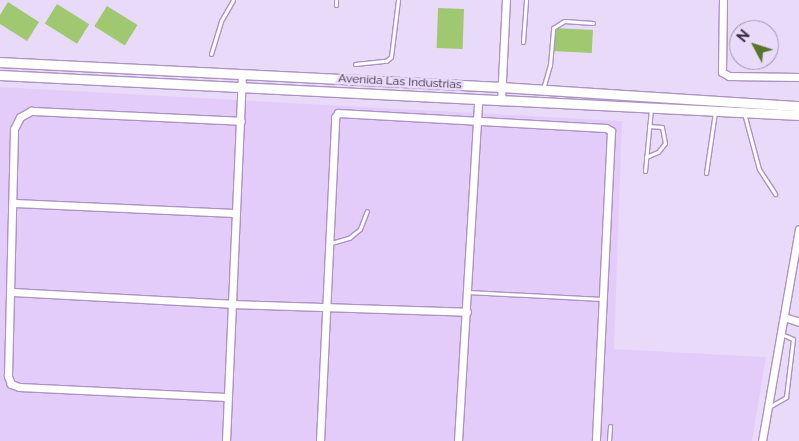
<!DOCTYPE html>
<html>
<head>
<meta charset="utf-8">
<style>
  body { margin:0 }
  #map { position:relative; width:799px; height:441px; overflow:hidden; background:#eadaf9; font-family:Raleway,sans-serif }
  div>[style] { position:absolute }
  [style*='--x'] { left:calc(var(--x)*1px); top:calc(var(--y)*1px); width:calc(var(--w)*1px); rotate:calc(var(--a)*1deg) }
  .built>* { inset:0; background:#e4ccfa }
  .green>* { inset:0; background:#9fc871; transform-origin:0 0 }
  .roads { filter:drop-shadow(1px 0 #ad93c3) drop-shadow(-1px 0 #ad93c3) drop-shadow(0 1px #ad93c3) drop-shadow(0 -1px #ad93c3) }
  .service>* { height:3px; margin:-1.5px; padding:0 1.5px; transform-origin:1.5px; border-radius:1.5px; background:#fff }
  .minor>* { height:7px; margin:-3.5px; padding:0 3.5px; transform-origin:3.5px; border-radius:3.5px; background:#fff }
  .tertiary>* { height:9px; margin:-4.5px; padding:0 4.5px; transform-origin:4.5px; border-radius:4.5px; background:#fff }
  span { translate:-50% -50%; white-space:nowrap; text-align:center; line-height:1.15; -webkit-text-stroke:5px #eadaf9; paint-order:stroke }
  .street-label { font-size:12px; color:#34293d }
  .north { position:absolute; left:729px; top:20px; width:50px; height:50px; box-sizing:border-box; background:#eadaf9; border:1px solid #a193ae; border-radius:50%; rotate:310deg; font-size:14px; font-weight:700; line-height:20px; text-align:center; color:#34293d }
  .north::after { content:''; display:block; margin:auto; width:18px; height:22px; background:#56762c; clip-path:polygon(50% 0,100% 100%,50% 72%,0 100%) }
</style>
</head>
<body>
<div id="map">
  <div class="built">
    <i style="clip-path:polygon(0 87px,622px 121px,614px 349px,766px 357px,752px 441px,0 441px)"></i>
  </div>
  <div class="green">
    <i style="clip-path:polygon(8px 2px,39px 22px,27px 41px,0 24px,0 15px)"></i>
    <i style="left:57px;top:4px;width:38px;height:23px;rotate:32deg"></i>
    <i style="left:107px;top:6px;width:36px;height:24px;rotate:32deg"></i>
    <i style="left:438px;top:8px;width:26px;height:40px;rotate:2deg"></i>
    <i style="left:554px;top:28px;width:39px;height:23px;rotate:3deg"></i>
  </div>
  <div class="roads">
    <div class="service">
      <i style="--x:336;--y:5;--w:5;--a:-90"></i>
      <i style="--x:523;--y:42;--w:42;--a:-85.9"></i>
      <i style="--x:211;--y:54;--w:34;--a:-73"></i>
      <i style="--x:221;--y:21;--w:24;--a:-60"></i>
      <i style="--x:355;--y:64;--w:31;--a:-6"></i>
      <i style="--x:386;--y:61;--w:6;--a:-39"></i>
      <i style="--x:391;--y:57;--w:57;--a:-83"></i>
      <i style="--x:543;--y:89;--w:25;--a:-74"></i>
      <i style="--x:550;--y:65;--w:37;--a:-85"></i>
      <i style="--x:553;--y:28;--w:13;--a:-32"></i>
      <i style="--x:564;--y:21;--w:29;--a:4"></i>
      <i style="--x:744;--y:113;--w:58;--a:75"></i>
      <i style="--x:759;--y:169;--w:30;--a:57"></i>
      <i style="--x:646;--y:157;--w:13;--a:-23"></i>
      <i style="--x:658;--y:152;--w:11;--a:-52"></i>
      <i style="--x:665;--y:143;--w:16;--a:-101"></i>
      <i style="--x:662;--y:127;--w:13;--a:-176"></i>
      <i style="--x:645;--y:171;--w:62;--a:-84.5"></i>
      <i style="--x:706;--y:173;--w:62;--a:-81.6"></i>
      <i style="--x:331;--y:243;--w:19;--a:-16"></i>
      <i style="--x:349;--y:238;--w:14;--a:-39"></i>
      <i style="--x:360;--y:229;--w:19;--a:-69"></i>
      <i style="--x:468;--y:292;--w:134;--a:3"></i>
      <i style="--x:769;--y:407;--w:20;--a:-30"></i>
      <i style="--x:786;--y:397;--w:58;--a:-83.1"></i>
      <i style="--x:793;--y:339;--w:13;--a:-157"></i>
      <i style="--x:609;--y:441;--w:15;--a:-86"></i>
    </div>
    <div class="minor">
      <i style="--x:723;--y:0;--w:72;--a:90.8"></i>
      <i style="--x:722;--y:72;--w:8;--a:30"></i>
      <i style="--x:729;--y:76;--w:70;--a:0.8"></i>
      <i style="--x:501;--y:101;--w:101;--a:-87.2"></i>
      <i style="--x:13;--y:203;--w:223;--a:2.6"></i>
      <i style="--x:12;--y:292;--w:219;--a:3.1"></i>
      <i style="--x:231;--y:304;--w:236;--a:1.9"></i>
      <i style="--x:784;--y:317;--w:16;--a:18"></i>
      <i style="--x:226;--y:397;--w:207;--a:-177.2"></i>
      <i style="--x:19;--y:387;--w:9;--a:-159"></i>
      <i style="--x:11;--y:384;--w:9;--a:-111"></i>
      <i style="--x:8;--y:376;--w:247;--a:-88.6"></i>
      <i style="--x:14;--y:129;--w:13;--a:-63"></i>
      <i style="--x:20;--y:117;--w:13;--a:-29"></i>
      <i style="--x:31;--y:111;--w:210;--a:2.7"></i>
      <i style="--x:226;--y:441;--w:367;--a:-87.5"></i>
      <i style="--x:320;--y:441;--w:324;--a:-87.3"></i>
      <i style="--x:335;--y:117;--w:5;--a:-53"></i>
      <i style="--x:338;--y:113;--w:268;--a:3.2"></i>
      <i style="--x:606;--y:128;--w:6;--a:31"></i>
      <i style="--x:611;--y:131;--w:310;--a:92.8"></i>
      <i style="--x:458;--y:441;--w:342;--a:-86.6"></i>
      <i style="--x:762;--y:441;--w:215;--a:-80.1"></i>
    </div>
    <div class="tertiary">
      <i style="--x:0;--y:62;--w:503;--a:2.85"></i>
      <i style="--x:502;--y:87;--w:298;--a:3.7"></i>
      <i style="--x:0;--y:75;--w:800;--a:2.87"></i>
    </div>
  </div>
  <div class="street-label">
    <span style="left:400px;top:82px;rotate:3deg">Avenida Las Industrias</span>
  </div>
  <div class="north">N</div>
</div>
</body>
</html>
